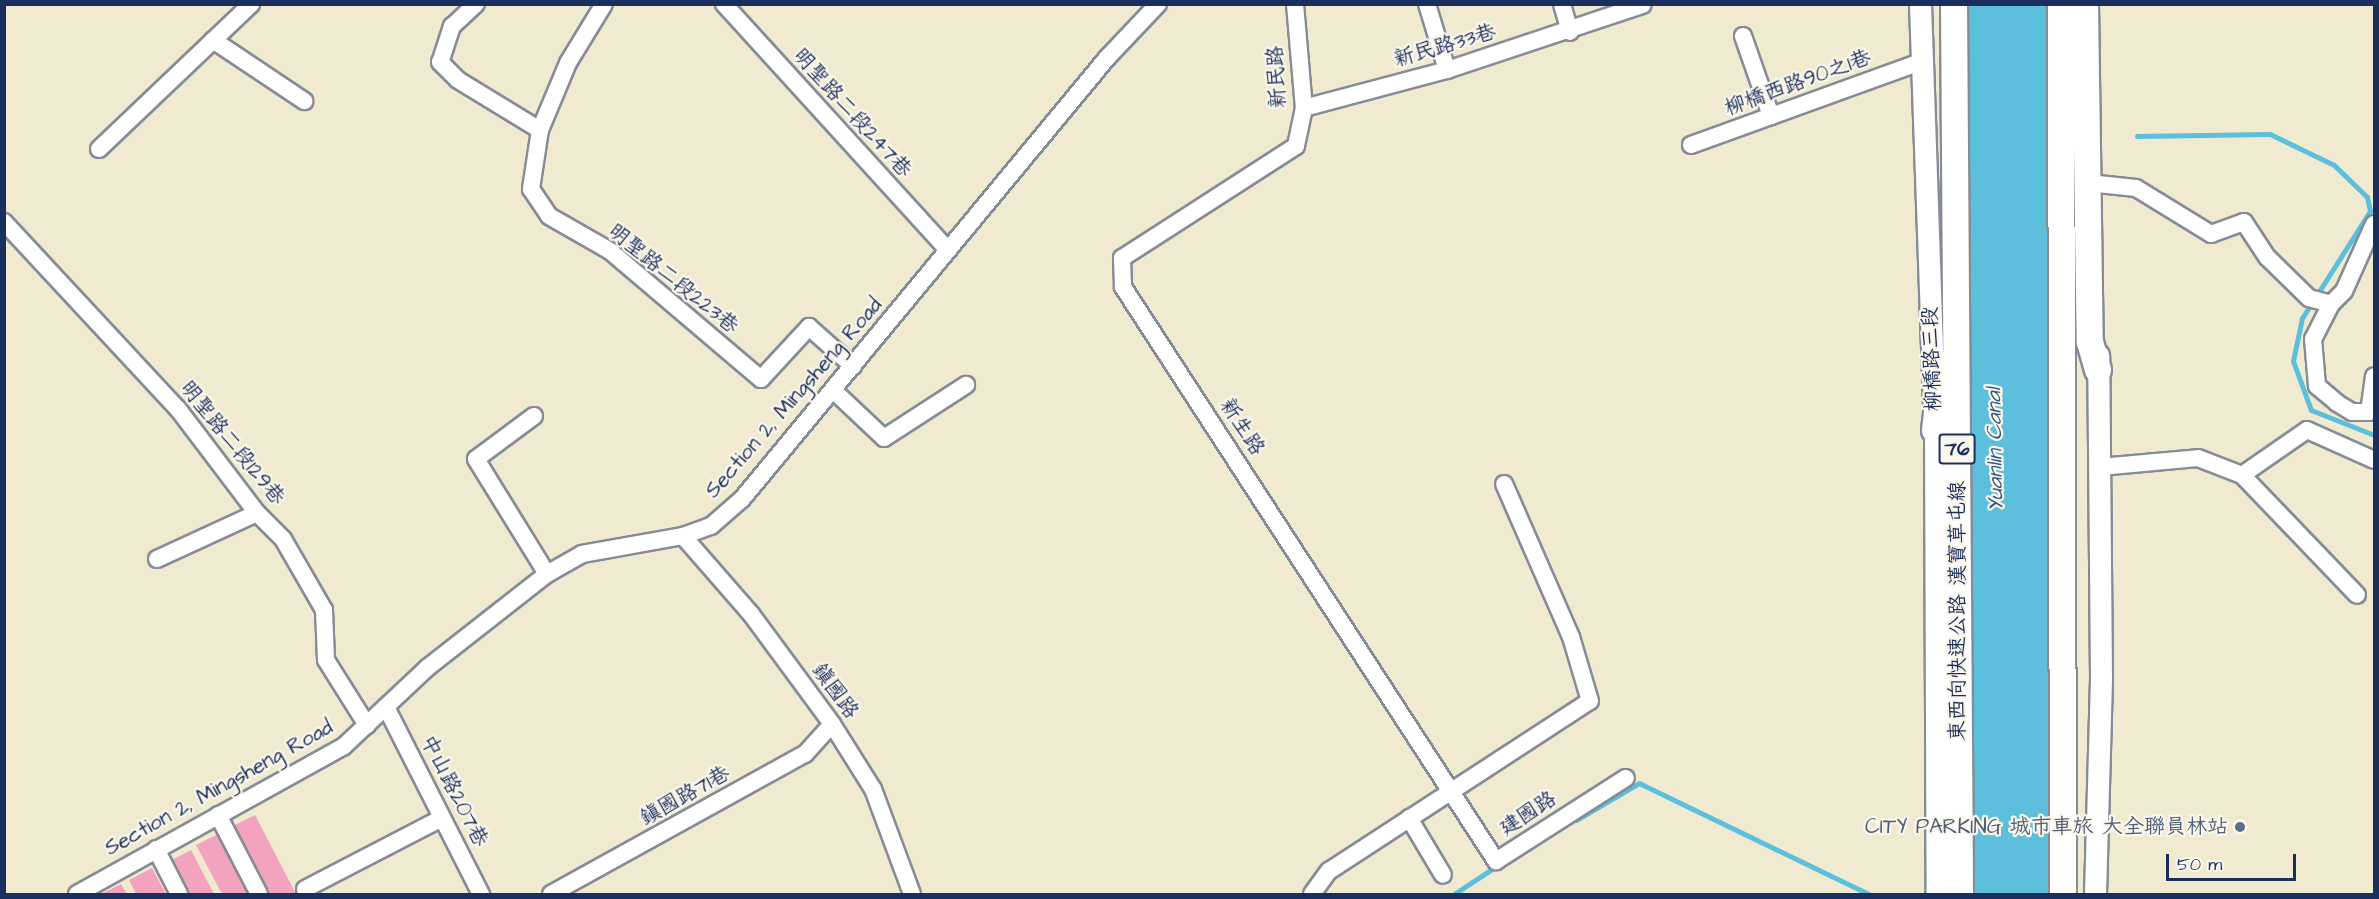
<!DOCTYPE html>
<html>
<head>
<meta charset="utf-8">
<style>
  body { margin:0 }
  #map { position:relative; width:2379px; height:899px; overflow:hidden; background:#f0ead0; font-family:"Architects Daughter","LXGW WenKai TC",sans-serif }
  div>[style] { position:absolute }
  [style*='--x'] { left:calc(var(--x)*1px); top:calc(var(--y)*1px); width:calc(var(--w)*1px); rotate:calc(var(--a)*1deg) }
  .water>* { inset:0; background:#5cbfdb; transform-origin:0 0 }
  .stream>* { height:5px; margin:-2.5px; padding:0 2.5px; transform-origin:2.5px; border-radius:2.5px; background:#5cbfdb }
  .building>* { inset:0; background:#f3a3bd }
  .roads { filter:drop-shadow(2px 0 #868c97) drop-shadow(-2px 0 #868c97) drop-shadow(0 2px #868c97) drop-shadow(0 -2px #868c97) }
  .minor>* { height:16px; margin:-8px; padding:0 8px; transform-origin:8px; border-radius:8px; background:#fff }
  .major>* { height:21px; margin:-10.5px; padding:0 10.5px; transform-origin:10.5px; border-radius:10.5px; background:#fff }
  .highway>* { height:26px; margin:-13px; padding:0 13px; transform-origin:13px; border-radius:13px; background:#fff }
  .dots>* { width:16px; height:16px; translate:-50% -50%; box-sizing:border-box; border:3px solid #fbf7ec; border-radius:50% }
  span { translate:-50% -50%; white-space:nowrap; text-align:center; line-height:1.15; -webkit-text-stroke:4.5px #fbf7ec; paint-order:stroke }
  .shield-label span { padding:2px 4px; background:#fbf7ec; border:2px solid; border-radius:4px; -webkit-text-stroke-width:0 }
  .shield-label { font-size:20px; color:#1b2f5e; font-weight:700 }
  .street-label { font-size:21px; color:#1b2f5e }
  .service-label { font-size:21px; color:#4e5e75 }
  .right { translate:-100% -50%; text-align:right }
  .water-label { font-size:22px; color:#2e5a84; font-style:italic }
  .frame { position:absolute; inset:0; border:6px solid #1b2f5e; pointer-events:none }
  .scale { position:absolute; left:2166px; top:854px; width:130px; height:27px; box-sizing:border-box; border:3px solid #1b2f5e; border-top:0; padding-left:8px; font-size:18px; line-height:21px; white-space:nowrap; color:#1b2f5e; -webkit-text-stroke:4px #fbf7ec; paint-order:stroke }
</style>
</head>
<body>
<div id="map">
  <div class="water">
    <i style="left:1962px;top:5px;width:88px;height:889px"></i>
  </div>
  <div class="stream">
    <i style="--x:2137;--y:136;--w:133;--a:-0.9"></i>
    <i style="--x:2270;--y:134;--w:71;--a:25.8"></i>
    <i style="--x:2334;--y:165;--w:46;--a:44.1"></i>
    <i style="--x:2367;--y:197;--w:14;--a:78"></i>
    <i style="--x:2370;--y:211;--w:127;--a:122.4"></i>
    <i style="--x:2302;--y:318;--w:44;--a:101.8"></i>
    <i style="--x:2293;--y:361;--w:52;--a:69.8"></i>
    <i style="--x:2311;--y:410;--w:68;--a:21.6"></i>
    <i style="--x:1576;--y:820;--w:73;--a:-30.4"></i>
    <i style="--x:1639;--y:783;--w:255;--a:25.8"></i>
    <i style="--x:1454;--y:894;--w:53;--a:-33.4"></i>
  </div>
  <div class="building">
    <i style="clip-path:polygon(255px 815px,296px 894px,266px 894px,231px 827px)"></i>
    <i style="clip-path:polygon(220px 833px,251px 894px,222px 894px,196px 845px)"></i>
    <i style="clip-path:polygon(191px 850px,214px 894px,182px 894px,166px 863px)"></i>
    <i style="clip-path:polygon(152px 868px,166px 894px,136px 894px,129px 880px)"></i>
    <i style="clip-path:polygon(121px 884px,127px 894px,101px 894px)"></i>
  </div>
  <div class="roads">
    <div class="minor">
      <i style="--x:476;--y:4;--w:33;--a:137"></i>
      <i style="--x:452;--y:26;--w:38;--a:108"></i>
      <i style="--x:440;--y:62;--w:25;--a:45"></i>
      <i style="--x:458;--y:80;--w:96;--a:31.4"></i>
      <i style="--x:604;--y:4;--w:69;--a:121.4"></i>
      <i style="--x:568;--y:63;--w:73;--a:112.7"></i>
      <i style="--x:540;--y:130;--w:60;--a:98.7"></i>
      <i style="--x:531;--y:189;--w:32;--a:56"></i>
      <i style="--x:549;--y:216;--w:70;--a:29.8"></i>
      <i style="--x:610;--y:251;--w:198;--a:40.3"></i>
      <i style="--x:761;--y:379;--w:71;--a:-47.3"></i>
      <i style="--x:809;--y:327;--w:59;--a:41.6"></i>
      <i style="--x:724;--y:4;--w:333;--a:47.7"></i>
      <i style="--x:1295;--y:4;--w:104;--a:85.1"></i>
      <i style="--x:1304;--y:108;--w:39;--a:102"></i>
      <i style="--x:1296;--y:146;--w:207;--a:147.2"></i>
      <i style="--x:1122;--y:258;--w:29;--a:88"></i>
      <i style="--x:1123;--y:287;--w:685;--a:56.98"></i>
      <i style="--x:1496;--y:861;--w:154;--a:-32.6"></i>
      <i style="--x:1427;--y:4;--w:69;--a:73.1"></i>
      <i style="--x:1562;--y:4;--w:29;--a:74"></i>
      <i style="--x:1743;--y:36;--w:85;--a:70.7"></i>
      <i style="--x:213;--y:40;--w:110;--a:33.8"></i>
      <i style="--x:1304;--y:108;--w:148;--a:-14.9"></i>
      <i style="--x:1447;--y:70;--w:206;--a:-18.4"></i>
      <i style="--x:1691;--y:145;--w:244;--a:-19.9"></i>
      <i style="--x:99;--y:149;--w:210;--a:-43.6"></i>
      <i style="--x:2098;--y:184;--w:38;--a:6"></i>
      <i style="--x:2136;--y:188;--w:88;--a:31.5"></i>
      <i style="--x:2211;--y:234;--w:35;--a:-20"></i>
      <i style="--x:2244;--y:222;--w:42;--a:56.7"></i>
      <i style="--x:2267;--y:257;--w:59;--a:44.3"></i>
      <i style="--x:2309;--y:298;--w:23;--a:15"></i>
      <i style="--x:4;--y:222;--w:255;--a:47.1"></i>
      <i style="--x:178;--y:409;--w:131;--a:52.8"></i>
      <i style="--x:257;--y:513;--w:37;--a:45"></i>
      <i style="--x:283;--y:539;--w:82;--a:60"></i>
      <i style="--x:324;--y:610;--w:50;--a:87.7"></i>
      <i style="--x:326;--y:660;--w:77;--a:57.8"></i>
      <i style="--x:2374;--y:224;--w:73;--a:114.1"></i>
      <i style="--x:2344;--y:291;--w:18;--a:135"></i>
      <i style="--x:2331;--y:304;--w:39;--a:117"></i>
      <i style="--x:2313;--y:339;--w:47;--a:85.1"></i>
      <i style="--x:2317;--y:386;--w:26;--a:40"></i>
      <i style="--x:2337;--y:403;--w:17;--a:31"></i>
      <i style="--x:2352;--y:412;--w:17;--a:0"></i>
      <i style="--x:2369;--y:412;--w:36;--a:-82"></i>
      <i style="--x:833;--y:390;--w:70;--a:43.3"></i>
      <i style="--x:884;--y:438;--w:98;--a:-32.9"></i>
      <i style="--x:534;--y:416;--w:72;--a:143.4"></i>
      <i style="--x:476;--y:459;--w:135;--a:58.3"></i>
      <i style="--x:2100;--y:467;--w:98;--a:-5.2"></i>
      <i style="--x:2198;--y:458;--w:47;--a:21.1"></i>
      <i style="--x:2242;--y:475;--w:166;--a:46.2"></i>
      <i style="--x:2242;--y:475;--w:79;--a:-34.7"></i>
      <i style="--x:2307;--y:430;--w:73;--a:24.1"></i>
      <i style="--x:683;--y:536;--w:103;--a:48.9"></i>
      <i style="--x:751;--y:614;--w:137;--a:53.6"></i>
      <i style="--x:832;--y:724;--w:77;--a:57.8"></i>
      <i style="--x:873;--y:789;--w:112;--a:69.6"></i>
      <i style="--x:157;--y:559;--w:110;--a:-24.7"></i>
      <i style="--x:386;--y:707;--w:210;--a:63.1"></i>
      <i style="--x:218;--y:815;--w:89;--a:62.6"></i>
      <i style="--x:1409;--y:818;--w:66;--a:59.2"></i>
      <i style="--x:156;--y:849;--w:51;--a:62.9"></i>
      <i style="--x:305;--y:889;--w:154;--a:-27.4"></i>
      <i style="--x:77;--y:894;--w:305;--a:-29"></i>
      <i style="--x:344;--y:746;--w:114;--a:-43.2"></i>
      <i style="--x:427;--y:668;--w:152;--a:-38.1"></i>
      <i style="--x:547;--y:574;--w:40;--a:-29.7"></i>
      <i style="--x:582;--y:554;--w:103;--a:-10.1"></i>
      <i style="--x:683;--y:536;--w:30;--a:-20"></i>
      <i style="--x:711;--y:526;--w:41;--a:-41.1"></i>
      <i style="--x:742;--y:499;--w:572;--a:-50.39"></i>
      <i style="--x:1107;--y:58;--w:74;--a:-46.6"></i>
      <i style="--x:551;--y:894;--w:290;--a:-28.9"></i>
      <i style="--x:805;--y:754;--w:40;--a:-48"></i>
      <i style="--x:1312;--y:894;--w:29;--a:-54"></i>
      <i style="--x:1329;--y:871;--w:311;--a:-33.1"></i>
      <i style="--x:1590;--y:701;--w:67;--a:-106.5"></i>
      <i style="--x:1571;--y:637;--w:167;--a:-113.6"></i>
    </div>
    <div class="major">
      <i style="--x:1920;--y:4;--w:426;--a:88"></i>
      <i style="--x:1935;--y:430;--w:464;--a:89.8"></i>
      <i style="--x:2095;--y:894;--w:217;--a:-88.4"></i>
      <i style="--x:2101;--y:677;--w:322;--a:-90.5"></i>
    </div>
    <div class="highway">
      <i style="--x:1954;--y:4;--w:890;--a:89.61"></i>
      <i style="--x:2061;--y:4;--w:890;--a:89.87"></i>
      <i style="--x:2085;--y:4;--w:338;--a:89.2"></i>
      <i style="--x:2090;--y:342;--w:29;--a:74"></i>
      <i style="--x:1935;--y:430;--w:65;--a:-83"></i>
    </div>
  </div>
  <div class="dots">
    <i style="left:2240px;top:827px;background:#5c6f8a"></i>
  </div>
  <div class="shield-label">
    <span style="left:1957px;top:449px">76</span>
  </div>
  <div class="street-label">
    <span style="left:1445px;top:46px;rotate:-16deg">新民路33巷</span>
    <span style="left:1277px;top:77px;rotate:-93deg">新民路</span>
    <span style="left:1798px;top:83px;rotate:-20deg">柳橋西路90之1巷</span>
    <span style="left:852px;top:113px;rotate:48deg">明聖路二段247巷</span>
    <span style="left:673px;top:279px;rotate:39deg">明聖路二段223巷</span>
    <span style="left:1932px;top:359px;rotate:-92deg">柳橋路三段</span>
    <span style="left:794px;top:398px;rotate:-49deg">Section 2, Mingsheng Road</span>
    <span style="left:1242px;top:427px;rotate:57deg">新生路</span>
    <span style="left:232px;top:443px;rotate:51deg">明聖路二段129巷</span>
    <span style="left:1958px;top:611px;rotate:-90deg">東西向快速公路 漢寶草屯線</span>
    <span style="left:835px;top:691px;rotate:54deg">鎮國路</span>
    <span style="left:219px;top:788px;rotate:-29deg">Section 2, Mingsheng Road</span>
    <span style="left:454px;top:791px;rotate:63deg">中山路207巷</span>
    <span style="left:685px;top:796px;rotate:-29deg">鎮國路71巷</span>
    <span style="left:1528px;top:814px;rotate:-33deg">建國路</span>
  </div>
  <div class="service-label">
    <span class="right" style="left:2228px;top:827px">CITY PARKING 城市車旅 大全聯員林站</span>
  </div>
  <div class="water-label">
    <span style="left:1995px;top:450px;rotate:-91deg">Yuanlin Canal</span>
  </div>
  <div class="frame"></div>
  <div class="scale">50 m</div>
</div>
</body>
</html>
